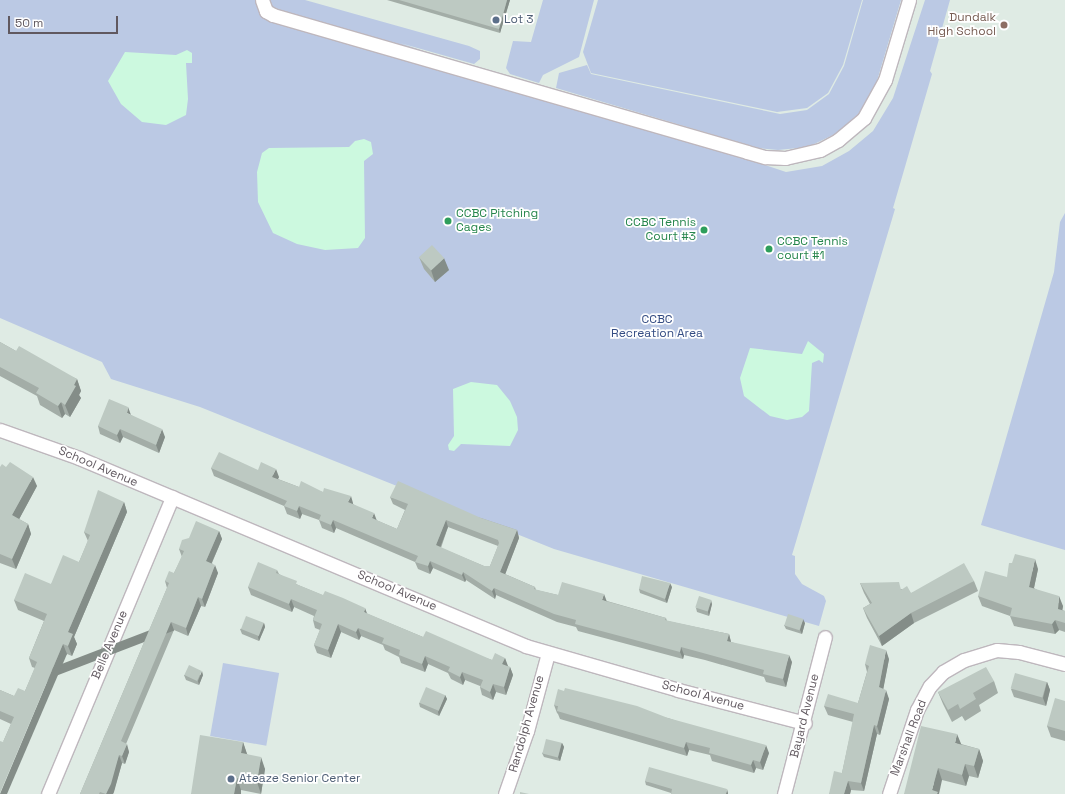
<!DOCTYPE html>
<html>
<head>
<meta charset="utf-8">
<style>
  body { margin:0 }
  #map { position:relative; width:1065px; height:794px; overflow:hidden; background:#dfebe4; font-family:"Space Grotesk",sans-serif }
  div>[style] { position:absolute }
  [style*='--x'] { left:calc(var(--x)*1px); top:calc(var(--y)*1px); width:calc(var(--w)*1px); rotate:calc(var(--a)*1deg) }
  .green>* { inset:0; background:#bbc9e4; transform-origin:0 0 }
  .sand>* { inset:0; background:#ccf9df }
  .roads { filter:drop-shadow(1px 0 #beb7bd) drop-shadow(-1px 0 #beb7bd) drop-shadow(0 1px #beb7bd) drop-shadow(0 -1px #beb7bd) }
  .street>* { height:13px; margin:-6.5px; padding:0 6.5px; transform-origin:6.5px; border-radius:6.5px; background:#fff }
  .wall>* { inset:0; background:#a3ada7 }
  .shaded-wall>* { inset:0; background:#848d88; transform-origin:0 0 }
  .building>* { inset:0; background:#bdc9c2; transform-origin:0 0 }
  .dots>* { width:11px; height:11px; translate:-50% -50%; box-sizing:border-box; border:2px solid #fff; border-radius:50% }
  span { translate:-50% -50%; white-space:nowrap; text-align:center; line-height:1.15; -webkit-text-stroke:3.5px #fff; paint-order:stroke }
  .education-label { font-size:12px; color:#785e54 }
  .right { translate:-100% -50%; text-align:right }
  .service-label { font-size:12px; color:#4e5e75 }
  .left { translate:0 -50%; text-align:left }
  .leisure-label { font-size:12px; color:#27864d }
  .park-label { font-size:12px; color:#344c83 }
  .street-label { font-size:12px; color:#60585f }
  .scale { position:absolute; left:8px; top:16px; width:110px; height:18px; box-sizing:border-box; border:2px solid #60585f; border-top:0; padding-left:5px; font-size:12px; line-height:14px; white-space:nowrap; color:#60585f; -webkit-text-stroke:3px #fff; paint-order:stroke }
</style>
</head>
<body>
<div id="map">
  <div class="green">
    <i style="clip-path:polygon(0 0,305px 0,469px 46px,480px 51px,480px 59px,474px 64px,400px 43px,786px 172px,822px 166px,849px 151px,873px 131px,893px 98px,925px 0,950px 0,930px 71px,932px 74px,893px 208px,895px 209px,792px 555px,795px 556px,795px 574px,802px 584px,824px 596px,826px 601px,819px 626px,554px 549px,200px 407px,111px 379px,102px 362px,0 318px)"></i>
    <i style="clip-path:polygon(543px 0,594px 0,579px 57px,543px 75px,539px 83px,510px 74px,506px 68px,513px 41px,531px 42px)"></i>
    <i style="clip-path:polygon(598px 0,862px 0,843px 65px,828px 93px,807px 108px,777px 112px,591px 73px,583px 52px)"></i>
    <i style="clip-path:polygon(863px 0,901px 0,874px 91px,860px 113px,835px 134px,808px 147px,778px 150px,758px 148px,556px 88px,559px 73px,587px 65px,591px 74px,766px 111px,780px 114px,807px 110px,829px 94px,844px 66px)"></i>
    <i style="clip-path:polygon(1065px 213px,1065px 550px,981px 525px,1054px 272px,1060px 222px)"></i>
    <i style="left:223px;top:663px;width:57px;height:74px;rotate:10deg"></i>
  </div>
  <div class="sand">
    <i style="clip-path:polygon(187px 50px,192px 53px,192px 63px,186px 63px,188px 99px,186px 115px,166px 125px,142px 122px,121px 104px,108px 81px,125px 52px,176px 55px)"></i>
    <i style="clip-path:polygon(364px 139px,371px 142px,373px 154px,364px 161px,365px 238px,358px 248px,325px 250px,297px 244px,273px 233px,258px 202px,257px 172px,262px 153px,269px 148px,349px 147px,355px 141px)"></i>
    <i style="clip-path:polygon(808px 341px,824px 354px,823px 363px,819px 360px,812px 363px,809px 411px,802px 417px,787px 420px,770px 416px,744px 396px,740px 378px,750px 348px,802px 354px)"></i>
    <i style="clip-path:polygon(471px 382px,497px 385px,510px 401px,517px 417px,518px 430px,510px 446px,461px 444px,454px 451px,449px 450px,448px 445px,454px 436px,453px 389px)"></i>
  </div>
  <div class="roads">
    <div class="street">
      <i style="--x:262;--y:0;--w:12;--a:70"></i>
      <i style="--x:266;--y:11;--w:8;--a:30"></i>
      <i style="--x:273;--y:15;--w:493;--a:16.1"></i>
      <i style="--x:747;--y:152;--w:19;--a:16"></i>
      <i style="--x:765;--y:157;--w:20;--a:3"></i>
      <i style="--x:785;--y:158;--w:36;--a:-13"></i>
      <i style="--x:820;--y:150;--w:21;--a:-29"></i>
      <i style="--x:838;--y:140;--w:34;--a:-40"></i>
      <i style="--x:864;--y:118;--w:43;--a:-61.1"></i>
      <i style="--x:885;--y:80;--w:84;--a:-73.3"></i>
      <i style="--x:0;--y:430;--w:84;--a:19.5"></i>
      <i style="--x:79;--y:458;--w:485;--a:22.8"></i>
      <i style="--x:526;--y:646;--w:158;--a:16.1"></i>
      <i style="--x:678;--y:690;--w:131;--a:14.6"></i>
      <i style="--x:48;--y:794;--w:322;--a:-67.3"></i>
      <i style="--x:505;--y:794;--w:67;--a:-70.8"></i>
      <i style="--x:527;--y:731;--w:81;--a:-74.9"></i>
      <i style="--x:784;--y:794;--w:162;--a:-75.4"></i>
      <i style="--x:889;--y:794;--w:89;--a:-71.6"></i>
      <i style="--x:917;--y:710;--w:27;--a:-62"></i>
      <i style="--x:930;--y:686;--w:19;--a:-47"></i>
      <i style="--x:943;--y:672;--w:24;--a:-30"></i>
      <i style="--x:964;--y:660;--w:34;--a:-17"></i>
      <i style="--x:997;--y:650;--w:22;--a:5"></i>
      <i style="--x:1019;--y:652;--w:48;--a:14.6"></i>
    </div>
  </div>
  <div class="wall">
    <i style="clip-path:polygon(387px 0,510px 0,500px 33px)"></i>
    <i style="clip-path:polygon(419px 257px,449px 270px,435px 282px,424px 269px)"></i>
    <i style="clip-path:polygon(0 342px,16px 351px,77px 379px,81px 391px,79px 395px,81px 398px,70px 417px,65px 414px,62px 418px,40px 405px,37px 396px,0 376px)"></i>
    <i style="clip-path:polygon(131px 415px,165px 437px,159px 453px,123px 437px,120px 443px,100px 434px,98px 426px)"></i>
    <i style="clip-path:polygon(0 467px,37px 486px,19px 519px,28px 524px,31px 534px,16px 569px,0 563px)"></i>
    <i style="clip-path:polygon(evenodd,211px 468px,258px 470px,279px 477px,278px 479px,299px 487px,323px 492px,353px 503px,353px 504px,376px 520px,397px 529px,405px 510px,393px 504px,390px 497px,481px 518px,517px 530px,519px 538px,505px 574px,535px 587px,536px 590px,558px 595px,607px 601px,666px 618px,667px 621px,729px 634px,731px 642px,792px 662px,786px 687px,766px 682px,764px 677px,705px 660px,684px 655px,683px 659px,578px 631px,576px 627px,557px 622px,496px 595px,495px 599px,466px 580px,465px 582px,433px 568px,430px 574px,418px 569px,415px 562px,336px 528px,334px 533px,322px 528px,319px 520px,302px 514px,300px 519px,287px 514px,284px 506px,214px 476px,211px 468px,448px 527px,498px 546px,490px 566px,484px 566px,441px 548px,448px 527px)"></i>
    <i style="clip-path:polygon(124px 502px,127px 512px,74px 637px,77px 644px,72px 656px,67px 654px,3px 742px,11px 724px,0 719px,0 690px,14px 696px,25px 691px,35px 668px,32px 667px,29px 658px,44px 621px,18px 610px,14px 600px,51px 584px,79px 562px,88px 541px,84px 532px)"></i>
    <i style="clip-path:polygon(219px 531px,222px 539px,212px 563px,218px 573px,205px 607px,201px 606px,188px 636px,174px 630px,126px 744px,129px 752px,125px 764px,122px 763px,113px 794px,80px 794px,167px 588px,165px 581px,174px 573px,182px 557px,179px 549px)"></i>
    <i style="clip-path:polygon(1038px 569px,1034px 588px,1063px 606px,1062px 610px,1065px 611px,1065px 632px,1059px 630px,1055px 634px,1014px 626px,1010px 616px,982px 606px,978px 596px)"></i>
    <i style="clip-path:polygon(277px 570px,279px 574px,298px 585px,423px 637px,492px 660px,505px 658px,507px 666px,510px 667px,513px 675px,506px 695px,496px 692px,493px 700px,482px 695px,480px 687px,480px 686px,465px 680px,463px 685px,451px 679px,448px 673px,428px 664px,425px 672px,401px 663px,399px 657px,385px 650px,383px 645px,361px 636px,359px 640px,341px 632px,331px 658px,317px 653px,314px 645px,320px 630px,315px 628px,313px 620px,314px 616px,294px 607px,292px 612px,251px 595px,248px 587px)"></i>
    <i style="clip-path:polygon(974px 581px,978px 591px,914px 623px,882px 646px,867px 618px,863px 608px,870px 604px,864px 593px,860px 583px,901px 589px,911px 593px)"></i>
    <i style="clip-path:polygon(672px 587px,667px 603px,640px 593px,639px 589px)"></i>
    <i style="clip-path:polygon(712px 604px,709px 616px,697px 612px,696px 608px)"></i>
    <i style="clip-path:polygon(264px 623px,265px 627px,259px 641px,242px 634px,240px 629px)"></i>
    <i style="clip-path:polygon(805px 623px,802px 634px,786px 629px,784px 625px)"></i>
    <i style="clip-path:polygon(889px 659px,883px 689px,889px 699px,880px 735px,877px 734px,864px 791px,851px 790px,850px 794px,829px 794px,842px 773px,853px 722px,828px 715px,824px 706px,858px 703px,867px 672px,865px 664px)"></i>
    <i style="clip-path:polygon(184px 675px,203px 675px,199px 685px,186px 680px)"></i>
    <i style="clip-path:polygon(994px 681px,998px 693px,979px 705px,981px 711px,965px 721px,962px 716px,952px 722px,943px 704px,938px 692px)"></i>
    <i style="clip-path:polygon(1047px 682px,1050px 690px,1046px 706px,1014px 697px,1011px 689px)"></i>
    <i style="clip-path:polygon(445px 695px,447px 699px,439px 716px,420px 707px,419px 703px)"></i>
    <i style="clip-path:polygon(1065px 701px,1065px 741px,1051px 737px,1047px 726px)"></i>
    <i style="clip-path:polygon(554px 705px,668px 718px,769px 753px,763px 770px,756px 768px,754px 773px,712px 761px,710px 755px,689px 750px,687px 756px,560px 719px,558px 714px,557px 713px)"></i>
    <i style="clip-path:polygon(243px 742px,247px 754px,265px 769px,261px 794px,241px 790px,241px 794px,191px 794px)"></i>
    <i style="clip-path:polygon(562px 743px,564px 747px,560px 761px,544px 757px,542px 753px)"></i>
    <i style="clip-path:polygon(961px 744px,979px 749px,983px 761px,978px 778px,969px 776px,966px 786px,942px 780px,904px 794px)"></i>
    <i style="clip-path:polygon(645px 781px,728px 793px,728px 794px,671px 794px,671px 793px,646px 785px)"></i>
  </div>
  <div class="shaded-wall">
    <i style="clip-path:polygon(507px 0,510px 0,500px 33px,499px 29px)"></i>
    <i style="clip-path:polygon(444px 258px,449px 270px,435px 282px,431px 270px)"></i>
    <i style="clip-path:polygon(77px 379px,81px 391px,79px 395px,81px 398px,70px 417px,65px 405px,74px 385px)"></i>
    <i style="clip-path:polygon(61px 402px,65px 414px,62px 418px,58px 406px)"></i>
    <i style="clip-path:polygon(128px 407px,131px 415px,127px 413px)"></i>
    <i style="clip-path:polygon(120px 429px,123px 437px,120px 443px,117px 435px)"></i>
    <i style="clip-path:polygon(162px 429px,165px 437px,159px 453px,156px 445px)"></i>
    <i style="clip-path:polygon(276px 469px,279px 477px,275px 484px,272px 477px)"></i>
    <i style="clip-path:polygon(33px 477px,37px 486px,16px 525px,12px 515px)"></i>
    <i style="clip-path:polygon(351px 496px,353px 503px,351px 510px,348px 502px)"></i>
    <i style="clip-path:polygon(124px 502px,127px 512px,74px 637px,77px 644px,72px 656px,68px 646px,68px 632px)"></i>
    <i style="clip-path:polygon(299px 506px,302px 514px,300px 519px,297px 511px)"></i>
    <i style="clip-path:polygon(374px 513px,377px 521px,372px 518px)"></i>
    <i style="clip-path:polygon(333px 520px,336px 528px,334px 533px,331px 525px)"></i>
    <i style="clip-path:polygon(446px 520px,448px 527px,438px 553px,436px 545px)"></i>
    <i style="clip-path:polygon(28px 524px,31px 534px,16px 569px,12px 559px)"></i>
    <i style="clip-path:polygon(517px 530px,519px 538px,503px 580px,500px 572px)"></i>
    <i style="clip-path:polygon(219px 531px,222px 539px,209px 569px,206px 561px)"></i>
    <i style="clip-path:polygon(1035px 559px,1038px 569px,1032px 597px,1029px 587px)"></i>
    <i style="clip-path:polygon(430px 561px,433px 568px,430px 574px,428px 566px)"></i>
    <i style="clip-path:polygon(215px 565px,218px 573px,205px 607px,202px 599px)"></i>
    <i style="clip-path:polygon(463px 572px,466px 580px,465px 582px,462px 575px)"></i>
    <i style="clip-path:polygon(670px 583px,672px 587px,667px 603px,665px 599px)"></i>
    <i style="clip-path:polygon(494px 588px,496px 595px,495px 599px,492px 591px)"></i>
    <i style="clip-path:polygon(604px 594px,607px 602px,602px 600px)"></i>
    <i style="clip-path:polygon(1059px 596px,1063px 606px,1061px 619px,1058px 609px)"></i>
    <i style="clip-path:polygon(198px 597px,201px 606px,188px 636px,186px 628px)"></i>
    <i style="clip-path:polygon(291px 599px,294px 607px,292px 612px,289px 604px)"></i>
    <i style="clip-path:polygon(711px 600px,712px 604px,709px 616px,708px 612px)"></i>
    <i style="clip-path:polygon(365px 608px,368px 616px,364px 612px)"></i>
    <i style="clip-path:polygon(911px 613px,914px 623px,882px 646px,879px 636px)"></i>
    <i style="clip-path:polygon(803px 619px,805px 623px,802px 634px,800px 630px)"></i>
    <i style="clip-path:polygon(1055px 620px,1059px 630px,1055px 634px,1052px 624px)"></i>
    <i style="left:171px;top:622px;width:9px;height:129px;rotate:69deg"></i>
    <i style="clip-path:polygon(264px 623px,265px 627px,259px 641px,258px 637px)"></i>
    <i style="clip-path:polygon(338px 624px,341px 632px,331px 658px,328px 650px)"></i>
    <i style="clip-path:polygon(358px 628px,361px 636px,359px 640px,356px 632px)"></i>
    <i style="clip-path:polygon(729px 634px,731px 642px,729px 649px,727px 641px)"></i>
    <i style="clip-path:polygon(63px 644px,67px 654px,7px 794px,0 794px)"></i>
    <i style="clip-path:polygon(681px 647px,684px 655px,683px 659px,680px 652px)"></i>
    <i style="clip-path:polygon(886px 650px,889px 659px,882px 696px,879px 687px)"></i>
    <i style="clip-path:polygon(789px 655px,792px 662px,786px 687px,783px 679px)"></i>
    <i style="clip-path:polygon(425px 656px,428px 664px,425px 672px,422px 664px)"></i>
    <i style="clip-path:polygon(505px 658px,508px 666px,505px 672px,502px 664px)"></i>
    <i style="clip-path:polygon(510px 667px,513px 675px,506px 695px,504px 687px)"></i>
    <i style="clip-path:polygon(202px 671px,203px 675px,199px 685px,198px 681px)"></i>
    <i style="clip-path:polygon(462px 672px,465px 680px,463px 685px,460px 677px)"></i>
    <i style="clip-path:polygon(1047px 682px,1050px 690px,1046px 706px,1043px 698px)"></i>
    <i style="clip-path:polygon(493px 684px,496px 692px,493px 700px,490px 692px)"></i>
    <i style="clip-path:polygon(886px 690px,889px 699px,880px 735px,877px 726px)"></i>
    <i style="clip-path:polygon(445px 695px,447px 699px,439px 716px,438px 712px)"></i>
    <i style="clip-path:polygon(874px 725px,877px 734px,864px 791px,861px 783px)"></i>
    <i style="clip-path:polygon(957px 734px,962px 746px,955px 743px)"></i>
    <i style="clip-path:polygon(243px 742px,247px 754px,241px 753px)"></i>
    <i style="clip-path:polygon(686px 742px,689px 750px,687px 756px,684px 748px)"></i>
    <i style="clip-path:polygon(562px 743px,564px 747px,560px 761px,558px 757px)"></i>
    <i style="clip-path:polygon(127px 744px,129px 752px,125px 764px,122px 756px)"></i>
    <i style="clip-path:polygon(766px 745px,769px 753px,763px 770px,760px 762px)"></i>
    <i style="clip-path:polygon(979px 749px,983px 761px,978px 778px,974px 766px)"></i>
    <i style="clip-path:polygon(119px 755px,122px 763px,114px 792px,113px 794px,106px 794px)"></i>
    <i style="clip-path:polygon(261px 757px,265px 769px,261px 794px,257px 782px)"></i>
    <i style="clip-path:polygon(753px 760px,756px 768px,754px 773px,751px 765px)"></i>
    <i style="clip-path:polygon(965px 764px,969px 776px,966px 786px,962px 775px)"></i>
    <i style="clip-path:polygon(938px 768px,942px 780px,939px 794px,934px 794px,932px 790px)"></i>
    <i style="clip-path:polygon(237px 778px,241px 790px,241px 794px,234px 794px)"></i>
    <i style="clip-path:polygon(848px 781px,851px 790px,850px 794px,844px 794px)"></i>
    <i style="clip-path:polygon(727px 789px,728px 793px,728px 794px,726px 794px)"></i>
  </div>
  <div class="building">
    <i style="clip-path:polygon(399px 0,507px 0,499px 29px)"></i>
    <i style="left:432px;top:245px;width:18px;height:18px;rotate:47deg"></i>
    <i style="clip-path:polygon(0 342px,16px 351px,19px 346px,77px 379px,74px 385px,76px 386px,65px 405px,61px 402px,58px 406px,36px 393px,39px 388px,0 367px)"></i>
    <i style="clip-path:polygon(109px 399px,128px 407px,127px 413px,162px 429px,156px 445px,120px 429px,117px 435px,98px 426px)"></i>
    <i style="clip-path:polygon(evenodd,219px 452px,258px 470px,261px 462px,276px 469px,272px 477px,299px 487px,301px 481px,323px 492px,324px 488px,351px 496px,348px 502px,374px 513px,372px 518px,397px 529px,408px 504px,390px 497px,398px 481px,481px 518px,517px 530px,500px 572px,535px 587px,534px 589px,558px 595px,562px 582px,604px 594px,602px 600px,666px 618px,665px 620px,729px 634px,727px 641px,789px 655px,783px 679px,763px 674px,764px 670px,703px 653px,681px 647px,680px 652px,575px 624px,576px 620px,554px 614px,494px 588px,492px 591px,463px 572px,462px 575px,430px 561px,428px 566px,415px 562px,418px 556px,333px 520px,331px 525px,319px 520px,321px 515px,299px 506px,297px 511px,284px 506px,287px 501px,211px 468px,219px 452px,446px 520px,498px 540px,499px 543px,490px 566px,484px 566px,436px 545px,446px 520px)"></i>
    <i style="clip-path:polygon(10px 462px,33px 477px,12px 515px,28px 524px,12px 559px,0 554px,0 467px,2px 464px,6px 467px)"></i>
    <i style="clip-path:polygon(98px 490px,124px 502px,68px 632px,73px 634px,68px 646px,63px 644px,0 793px,0 741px,3px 742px,14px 717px,0 711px,0 690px,14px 696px,18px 688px,25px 691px,37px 662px,29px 658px,47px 614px,14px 600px,25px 573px,51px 584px,63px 555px,79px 562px,90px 535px,84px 532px)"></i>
    <i style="clip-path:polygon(196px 521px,219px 531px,206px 561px,215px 565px,202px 599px,198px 597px,186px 628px,171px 622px,121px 741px,127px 744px,122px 756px,119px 755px,111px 784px,106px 794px,100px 792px,99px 794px,80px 794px,169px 583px,165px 581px,169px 571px,174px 573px,184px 551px,179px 549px,182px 540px,189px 538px)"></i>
    <i style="clip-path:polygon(1015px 554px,1035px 559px,1029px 587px,1059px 596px,1058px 609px,1065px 611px,1065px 623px,1055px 620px,1052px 624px,1010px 616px,1012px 608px,978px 596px,985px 571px,1007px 577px,1009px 563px,1012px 563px)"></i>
    <i style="clip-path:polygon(258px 562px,277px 570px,276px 573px,297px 581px,296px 584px,323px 595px,325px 591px,343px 598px,365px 608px,364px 612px,423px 637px,426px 631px,492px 660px,495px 653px,505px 658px,502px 664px,510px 667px,504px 687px,493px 684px,490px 692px,480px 687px,483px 680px,462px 672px,460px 677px,448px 671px,450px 667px,425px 656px,422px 664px,399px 655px,400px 650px,382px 643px,384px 638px,358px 628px,356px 632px,338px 624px,328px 650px,314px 645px,322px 624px,313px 620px,317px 610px,291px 599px,289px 604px,248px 587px)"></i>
    <i style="clip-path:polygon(964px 563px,974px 581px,911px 613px,879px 636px,863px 608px,872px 603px,860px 583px,899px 582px,901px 590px,907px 586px,911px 593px)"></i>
    <i style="clip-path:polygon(642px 576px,670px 583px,665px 599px,639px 589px)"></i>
    <i style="left:699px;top:596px;width:13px;height:12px;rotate:18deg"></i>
    <i style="left:788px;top:614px;width:16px;height:12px;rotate:18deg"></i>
    <i style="left:246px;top:616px;width:19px;height:14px;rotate:21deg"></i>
    <i style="clip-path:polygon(870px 645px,886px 650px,879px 687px,886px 690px,877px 726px,874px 725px,861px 783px,848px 781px,844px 794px,829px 794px,834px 771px,842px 773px,854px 714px,824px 706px,828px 694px,858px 703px,869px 666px,865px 664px)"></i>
    <i style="left:189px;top:665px;width:14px;height:11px;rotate:25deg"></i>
    <i style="clip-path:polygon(986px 667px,994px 681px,973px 693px,976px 699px,960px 709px,958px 704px,948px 710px,938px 692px)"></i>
    <i style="left:1015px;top:673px;width:33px;height:16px;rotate:16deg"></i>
    <i style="left:426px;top:687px;width:21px;height:17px;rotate:23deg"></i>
    <i style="clip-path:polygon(565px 688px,637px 706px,668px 718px,766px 745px,760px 762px,753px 760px,751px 765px,709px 753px,710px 748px,686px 742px,684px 748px,557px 711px,558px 706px,554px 705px,558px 689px,564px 691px)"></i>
    <i style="clip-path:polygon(1055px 698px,1065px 701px,1065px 731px,1047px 726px)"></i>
    <i style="clip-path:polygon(921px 726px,957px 734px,955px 743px,979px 749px,974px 766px,965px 764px,962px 775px,938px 768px,932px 790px,938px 792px,937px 794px,904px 794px)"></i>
    <i style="clip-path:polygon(200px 735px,243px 742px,241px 753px,261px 757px,257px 782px,237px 778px,234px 794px,191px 794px)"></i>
    <i style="left:546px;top:739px;width:16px;height:15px;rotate:14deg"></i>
    <i style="clip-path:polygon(649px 767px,727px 789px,726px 794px,671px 794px,672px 789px,645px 781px)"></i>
    <i style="clip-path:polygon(520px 792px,529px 794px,520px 794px)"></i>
  </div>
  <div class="dots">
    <i style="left:496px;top:20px;background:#5c6f8a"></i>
    <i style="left:1004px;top:25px;background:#8d6e63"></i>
    <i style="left:448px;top:221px;background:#2e9e5b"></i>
    <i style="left:704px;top:230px;background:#2e9e5b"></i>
    <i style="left:769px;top:249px;background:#2e9e5b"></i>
    <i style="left:231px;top:779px;background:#5c6f8a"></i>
  </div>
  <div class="education-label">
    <span class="right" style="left:996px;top:25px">Dundalk<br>High School</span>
  </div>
  <div class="service-label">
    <span class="left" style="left:504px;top:20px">Lot 3</span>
    <span class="left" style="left:239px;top:779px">Ateaze Senior Center</span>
  </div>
  <div class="leisure-label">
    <span class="left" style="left:456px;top:221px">CCBC Pitching<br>Cages</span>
    <span class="right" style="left:696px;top:230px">CCBC Tennis<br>Court #3</span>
    <span class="left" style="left:777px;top:249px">CCBC Tennis<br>court #1</span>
  </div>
  <div class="park-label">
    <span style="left:657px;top:327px">CCBC<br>Recreation Area</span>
  </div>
  <div class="street-label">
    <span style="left:98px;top:467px;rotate:23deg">School Avenue</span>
    <span style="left:397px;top:591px;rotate:23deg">School Avenue</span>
    <span style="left:110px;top:645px;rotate:-67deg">Belle Avenue</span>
    <span style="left:703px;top:696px;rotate:15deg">School Avenue</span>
    <span style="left:805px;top:716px;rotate:-76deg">Bayard Avenue</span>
    <span style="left:527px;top:724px;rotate:-74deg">Randolph Avenue</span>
    <span style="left:909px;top:738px;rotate:-69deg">Marshall Road</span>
  </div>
  <div class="scale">50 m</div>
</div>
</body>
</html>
